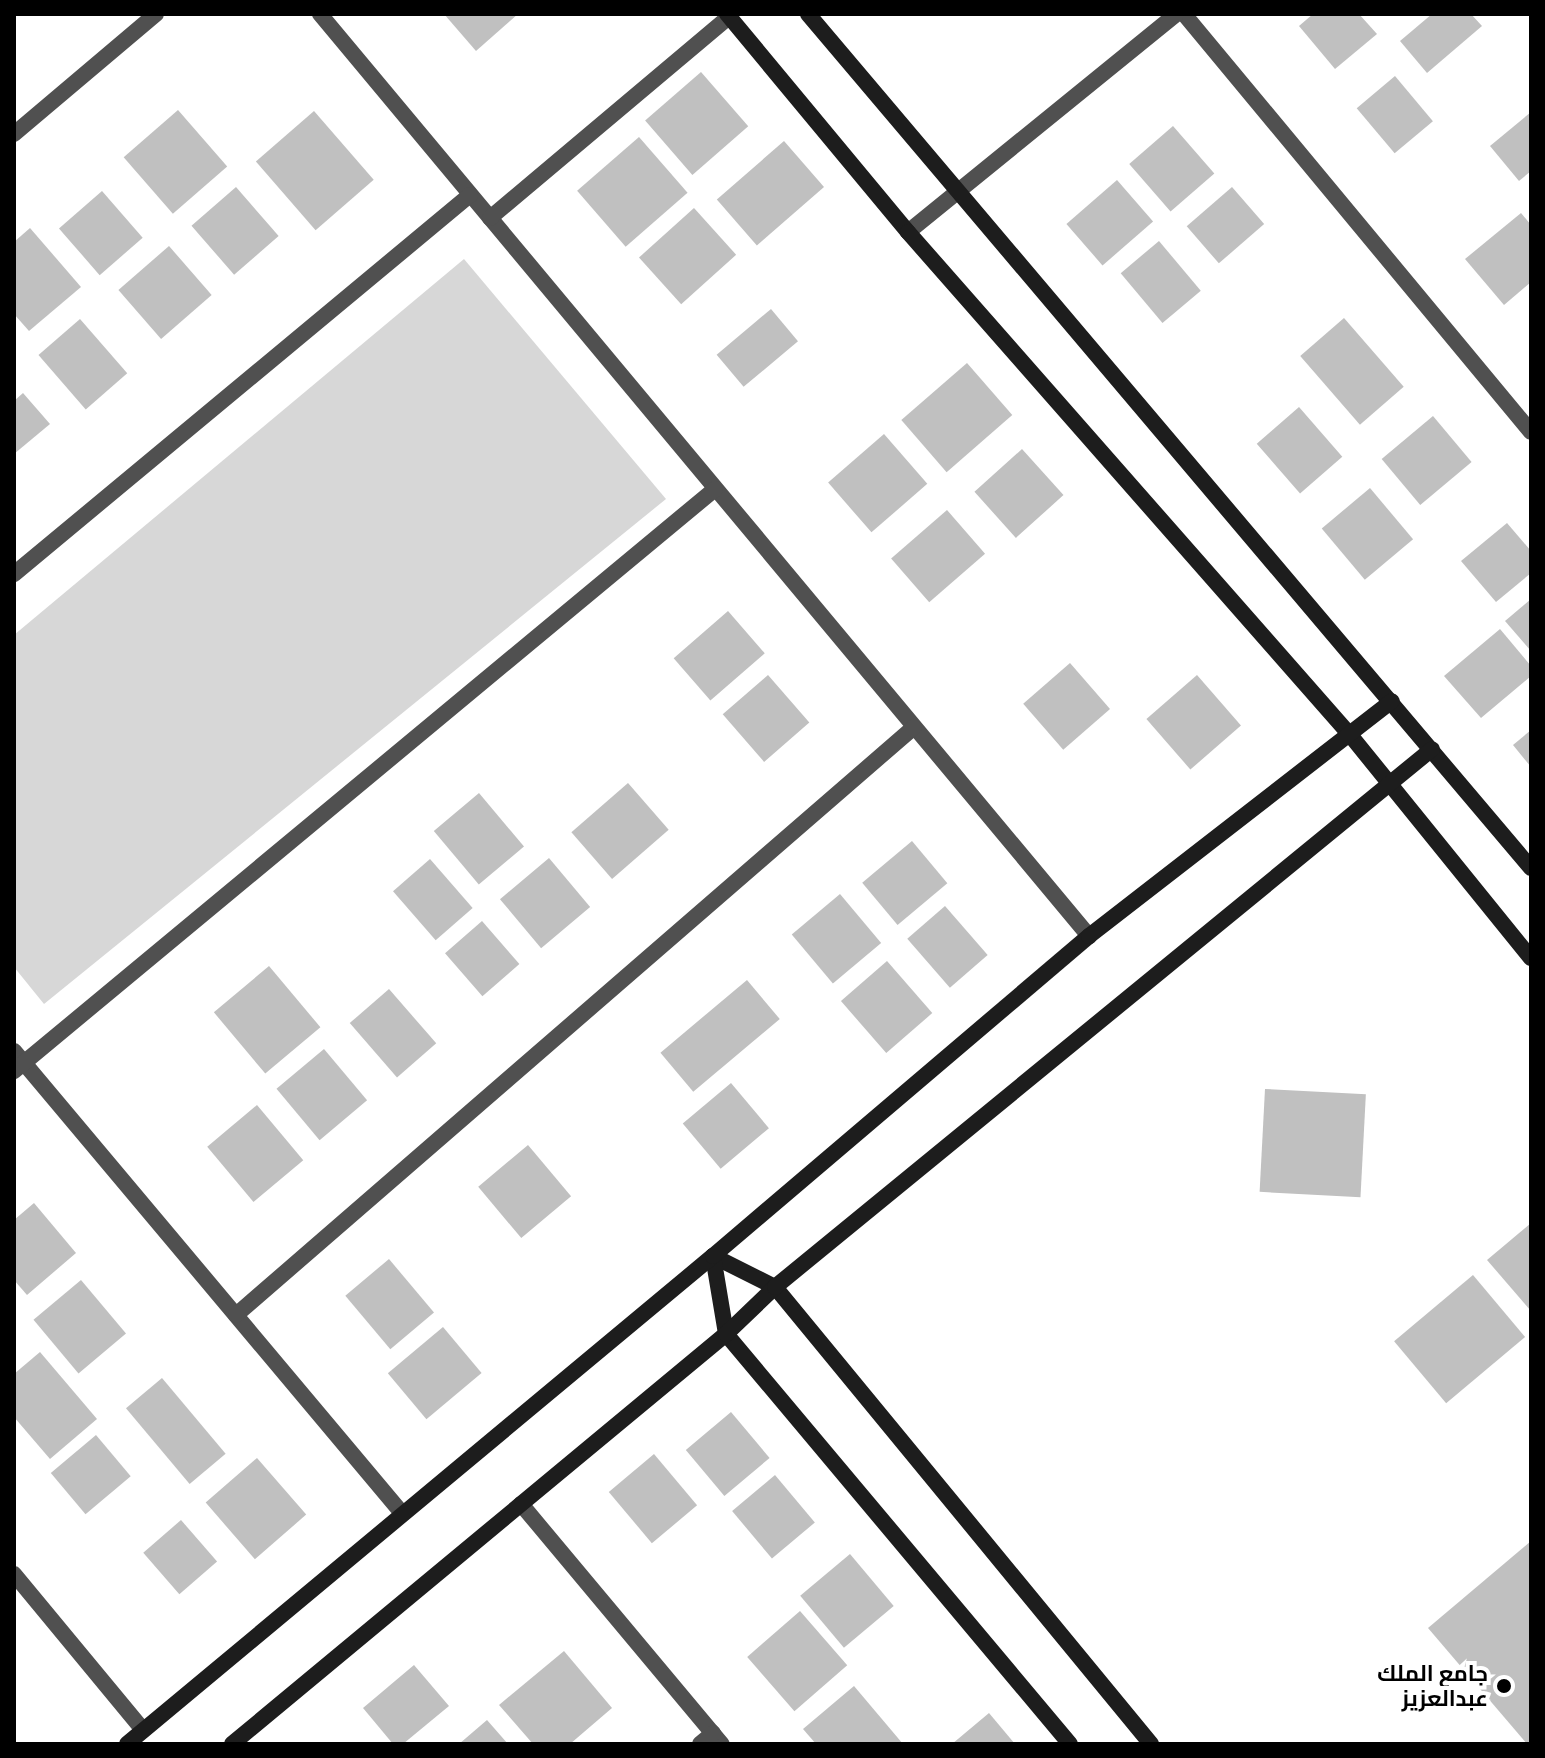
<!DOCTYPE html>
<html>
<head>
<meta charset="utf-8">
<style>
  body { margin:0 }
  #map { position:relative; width:1545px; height:1758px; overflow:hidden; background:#fff; font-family:"DM Sans",Cairo,sans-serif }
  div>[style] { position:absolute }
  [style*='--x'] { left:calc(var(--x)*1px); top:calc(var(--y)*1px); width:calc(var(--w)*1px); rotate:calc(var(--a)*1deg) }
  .green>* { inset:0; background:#d7d7d7 }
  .building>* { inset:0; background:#c0c0c0; transform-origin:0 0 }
  .street>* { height:16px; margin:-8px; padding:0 8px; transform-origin:8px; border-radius:8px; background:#505050 }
  .secondary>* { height:16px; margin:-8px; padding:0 8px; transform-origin:8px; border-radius:8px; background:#1d1d1d }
  .dots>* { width:22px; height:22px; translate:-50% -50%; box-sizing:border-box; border:4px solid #fff; border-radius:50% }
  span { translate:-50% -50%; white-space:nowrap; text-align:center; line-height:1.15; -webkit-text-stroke:8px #fff; paint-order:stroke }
  .poi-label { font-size:22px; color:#000; font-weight:700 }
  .right { translate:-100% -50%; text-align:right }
  .frame { position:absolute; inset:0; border:16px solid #000; pointer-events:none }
</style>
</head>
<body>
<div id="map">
  <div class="green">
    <i style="clip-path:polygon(464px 259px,666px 499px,44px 1004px,14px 967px,14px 635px)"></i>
  </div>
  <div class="building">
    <i style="clip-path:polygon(444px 14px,518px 14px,476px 51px)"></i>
    <i style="clip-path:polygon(1313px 14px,1359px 14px,1377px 34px,1335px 69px,1299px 26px)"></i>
    <i style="clip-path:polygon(1432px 14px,1471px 14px,1482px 26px,1427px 73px,1400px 41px)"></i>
    <i style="left:701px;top:72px;width:72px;height:74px;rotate:49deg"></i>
    <i style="left:1395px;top:76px;width:59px;height:50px;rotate:50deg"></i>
    <i style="left:178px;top:110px;width:75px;height:72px;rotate:49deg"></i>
    <i style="left:314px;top:111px;width:91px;height:77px;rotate:49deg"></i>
    <i style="clip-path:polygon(1531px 112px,1531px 171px,1519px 181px,1490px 146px)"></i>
    <i style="left:1173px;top:126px;width:63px;height:58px;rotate:49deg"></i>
    <i style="left:639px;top:137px;width:74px;height:82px;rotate:49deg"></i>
    <i style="left:784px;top:141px;width:61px;height:89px;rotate:49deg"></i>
    <i style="left:1117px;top:180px;width:55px;height:67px;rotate:49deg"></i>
    <i style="left:236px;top:187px;width:65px;height:59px;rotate:49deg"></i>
    <i style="left:1232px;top:187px;width:49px;height:60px;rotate:49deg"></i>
    <i style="left:102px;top:191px;width:62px;height:57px;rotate:49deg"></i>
    <i style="left:694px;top:208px;width:63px;height:74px;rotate:48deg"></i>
    <i style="clip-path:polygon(1521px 213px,1531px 225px,1531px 282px,1504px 305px,1465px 259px)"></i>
    <i style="clip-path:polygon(30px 228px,81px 287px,29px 331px,14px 314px,14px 242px)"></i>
    <i style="left:1159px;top:241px;width:65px;height:50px;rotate:50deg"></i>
    <i style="left:169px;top:246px;width:65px;height:67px;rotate:49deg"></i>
    <i style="left:771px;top:309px;width:42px;height:71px;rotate:50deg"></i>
    <i style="left:1344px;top:318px;width:91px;height:58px;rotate:49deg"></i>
    <i style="left:80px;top:319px;width:72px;height:55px;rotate:49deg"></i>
    <i style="left:967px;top:363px;width:69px;height:87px;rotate:49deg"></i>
    <i style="clip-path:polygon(23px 393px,50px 424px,14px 454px,14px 401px)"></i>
    <i style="left:1299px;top:407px;width:66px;height:56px;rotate:49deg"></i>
    <i style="left:1433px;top:416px;width:60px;height:67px;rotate:50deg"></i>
    <i style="left:884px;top:434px;width:66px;height:74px;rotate:49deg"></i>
    <i style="left:1022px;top:449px;width:62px;height:64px;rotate:48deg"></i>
    <i style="left:1370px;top:488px;width:67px;height:63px;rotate:50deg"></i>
    <i style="left:947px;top:510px;width:58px;height:74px;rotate:49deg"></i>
    <i style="clip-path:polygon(1507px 523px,1531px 551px,1531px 573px,1496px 602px,1461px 561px)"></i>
    <i style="clip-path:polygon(1531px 599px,1531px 651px,1505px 621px)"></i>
    <i style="left:728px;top:611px;width:56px;height:72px;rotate:49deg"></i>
    <i style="clip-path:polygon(1500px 629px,1531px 666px,1531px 676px,1481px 718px,1444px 676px)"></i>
    <i style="left:1070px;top:663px;width:61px;height:62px;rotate:49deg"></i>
    <i style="left:768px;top:675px;width:63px;height:60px;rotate:49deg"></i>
    <i style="left:1197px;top:675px;width:67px;height:67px;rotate:49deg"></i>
    <i style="clip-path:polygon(1531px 730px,1531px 767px,1513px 745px)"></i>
    <i style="left:628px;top:783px;width:62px;height:75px;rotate:49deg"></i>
    <i style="left:479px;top:793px;width:70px;height:59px;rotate:50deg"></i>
    <i style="left:912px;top:841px;width:55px;height:65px;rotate:50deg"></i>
    <i style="left:549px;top:858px;width:64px;height:64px;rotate:50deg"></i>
    <i style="left:430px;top:859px;width:65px;height:49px;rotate:49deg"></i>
    <i style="left:840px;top:894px;width:64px;height:63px;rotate:50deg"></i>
    <i style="left:945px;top:906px;width:65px;height:50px;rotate:49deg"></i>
    <i style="left:482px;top:921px;width:57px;height:49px;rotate:49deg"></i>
    <i style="left:887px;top:961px;width:69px;height:61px;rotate:49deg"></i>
    <i style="left:269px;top:966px;width:80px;height:72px;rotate:50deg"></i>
    <i style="left:747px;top:980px;width:51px;height:113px;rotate:50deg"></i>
    <i style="left:389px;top:989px;width:72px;height:52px;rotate:49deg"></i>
    <i style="left:324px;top:1049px;width:67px;height:62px;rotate:50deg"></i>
    <i style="left:731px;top:1083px;width:59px;height:63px;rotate:50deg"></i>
    <i style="left:1265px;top:1089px;width:101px;height:103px;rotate:3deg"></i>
    <i style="left:257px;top:1105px;width:72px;height:65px;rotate:50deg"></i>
    <i style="left:528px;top:1145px;width:67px;height:65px;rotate:50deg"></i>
    <i style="clip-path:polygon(34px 1203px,76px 1253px,27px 1295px,14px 1280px,14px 1220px)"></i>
    <i style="clip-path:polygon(1531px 1223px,1531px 1311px,1487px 1260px)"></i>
    <i style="left:389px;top:1259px;width:70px;height:57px;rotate:50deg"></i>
    <i style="left:1473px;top:1275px;width:81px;height:103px;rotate:50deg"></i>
    <i style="left:81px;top:1280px;width:70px;height:62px;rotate:50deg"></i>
    <i style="left:443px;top:1327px;width:60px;height:72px;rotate:50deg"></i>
    <i style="clip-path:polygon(40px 1352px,97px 1419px,50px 1459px,14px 1417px,14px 1374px)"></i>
    <i style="left:162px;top:1378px;width:99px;height:47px;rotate:50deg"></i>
    <i style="left:731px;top:1412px;width:60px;height:59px;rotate:50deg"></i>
    <i style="left:96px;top:1435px;width:54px;height:59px;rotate:50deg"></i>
    <i style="left:654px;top:1454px;width:67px;height:59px;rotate:50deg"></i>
    <i style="left:257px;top:1458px;width:75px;height:68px;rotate:49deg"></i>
    <i style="left:775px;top:1475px;width:62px;height:56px;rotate:50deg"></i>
    <i style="left:181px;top:1520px;width:55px;height:50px;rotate:49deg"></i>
    <i style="clip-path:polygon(1531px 1541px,1531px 1744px,1527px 1744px,1428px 1628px)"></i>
    <i style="left:850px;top:1554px;width:68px;height:65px;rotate:50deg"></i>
    <i style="left:800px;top:1611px;width:72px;height:70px;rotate:49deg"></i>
    <i style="clip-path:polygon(564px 1651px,612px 1708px,570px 1744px,533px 1744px,499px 1705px)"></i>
    <i style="clip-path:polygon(414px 1665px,449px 1706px,403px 1744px,393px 1744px,363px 1708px)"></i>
    <i style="clip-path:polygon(854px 1686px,903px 1744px,816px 1744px,803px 1729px)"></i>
    <i style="clip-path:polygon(989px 1713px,1015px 1744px,952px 1744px)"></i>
    <i style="clip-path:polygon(487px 1720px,508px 1744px,459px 1744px)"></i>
  </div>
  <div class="street">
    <i style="--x:320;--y:14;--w:1201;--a:50.17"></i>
    <i style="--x:1184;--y:14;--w:543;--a:50.3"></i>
    <i style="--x:14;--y:134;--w:186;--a:-40.2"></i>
    <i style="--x:490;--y:218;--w:312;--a:-40.1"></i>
    <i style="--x:908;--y:232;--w:345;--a:-39.1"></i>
    <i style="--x:14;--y:574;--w:593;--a:-39.73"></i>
    <i style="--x:14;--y:1051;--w:603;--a:49.98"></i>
    <i style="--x:14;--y:1071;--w:911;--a:-39.7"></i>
    <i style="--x:236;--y:1315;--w:897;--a:-40.93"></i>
    <i style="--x:521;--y:1504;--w:313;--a:50.1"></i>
    <i style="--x:14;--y:1574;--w:202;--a:50.4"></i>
    <i style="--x:700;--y:1744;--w:17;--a:-40"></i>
  </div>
  <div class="secondary">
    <i style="--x:727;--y:14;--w:283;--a:50.3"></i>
    <i style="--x:908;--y:232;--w:671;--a:48.69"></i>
    <i style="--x:1351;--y:736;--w:286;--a:51"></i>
    <i style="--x:808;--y:14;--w:1119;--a:49.75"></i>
    <i style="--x:713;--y:1256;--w:69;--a:26.6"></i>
    <i style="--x:775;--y:1287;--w:592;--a:50.55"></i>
    <i style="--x:713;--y:1256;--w:79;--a:80.5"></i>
    <i style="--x:726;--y:1334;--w:535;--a:50"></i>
    <i style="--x:127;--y:1744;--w:763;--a:-39.79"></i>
    <i style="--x:713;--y:1256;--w:494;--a:-40.4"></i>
    <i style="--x:1089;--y:936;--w:383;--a:-37.8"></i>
    <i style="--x:232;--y:1744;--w:642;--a:-39.69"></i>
    <i style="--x:726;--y:1334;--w:68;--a:-43.8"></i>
    <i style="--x:775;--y:1287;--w:849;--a:-39.31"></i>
  </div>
  <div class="dots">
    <i style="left:1504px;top:1686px;background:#000"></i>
  </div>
  <div class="poi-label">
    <span class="right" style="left:1488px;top:1686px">جامع الملك<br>عبدالعزيز</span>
  </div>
  <div class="frame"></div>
</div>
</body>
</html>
